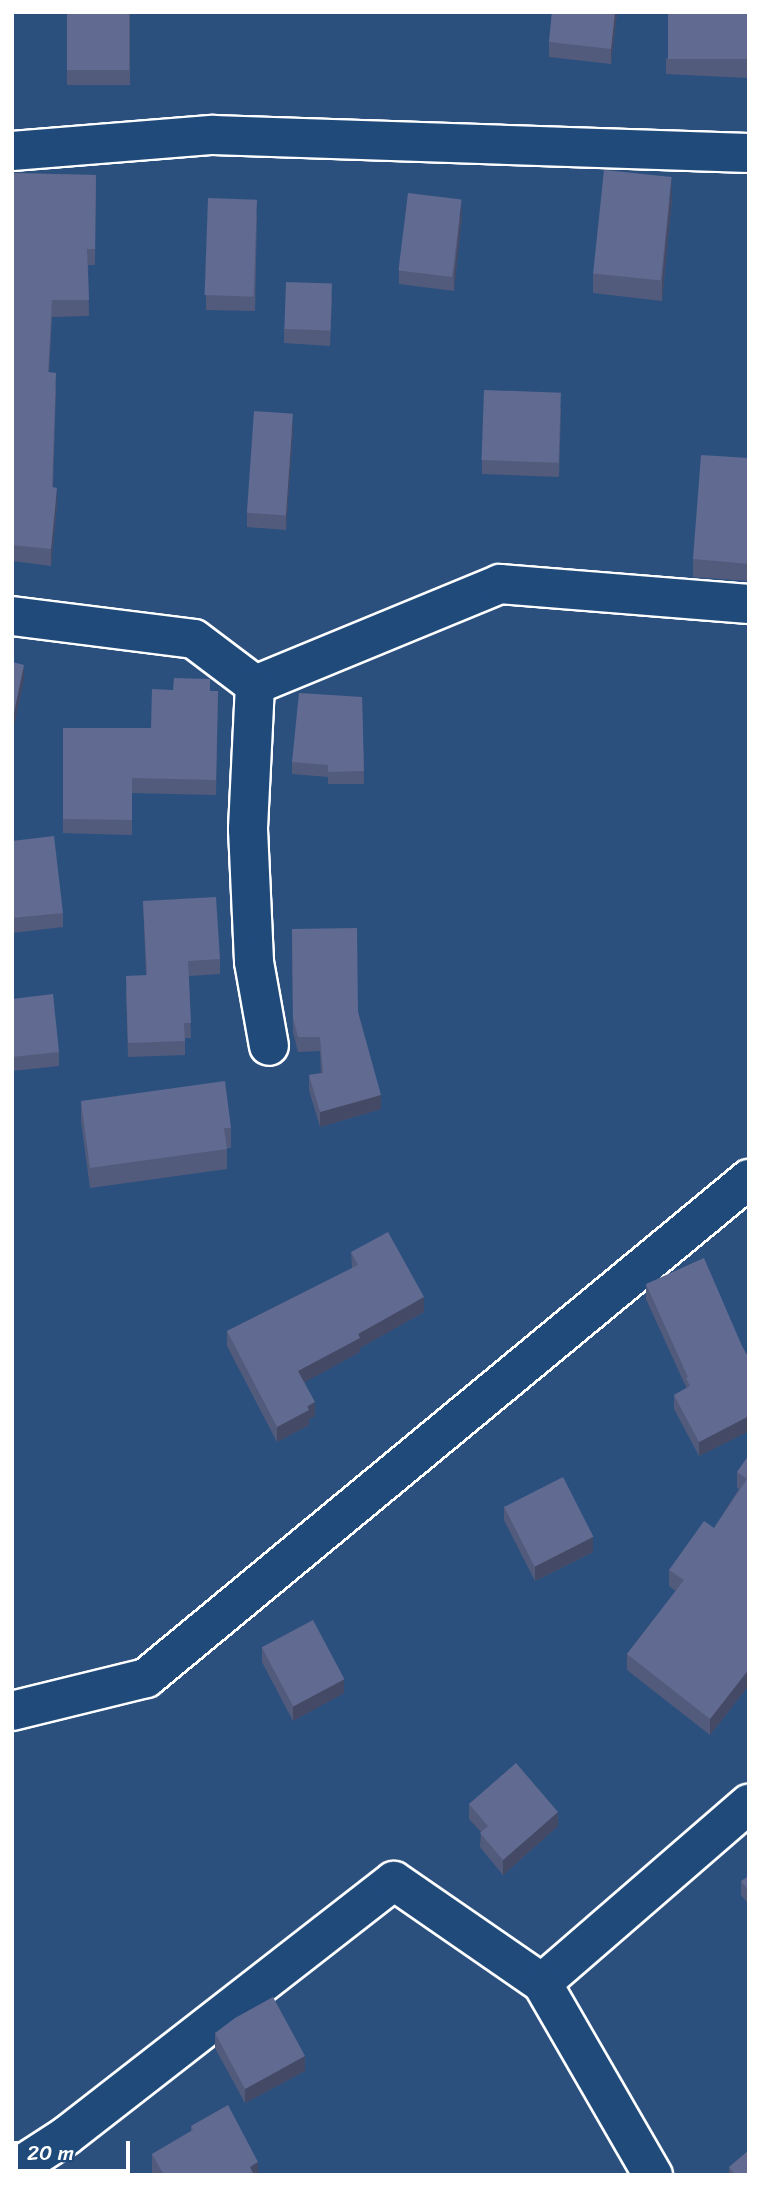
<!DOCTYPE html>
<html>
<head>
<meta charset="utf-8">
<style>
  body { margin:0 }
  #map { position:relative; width:761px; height:2187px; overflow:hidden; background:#2c507e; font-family:Sriracha,sans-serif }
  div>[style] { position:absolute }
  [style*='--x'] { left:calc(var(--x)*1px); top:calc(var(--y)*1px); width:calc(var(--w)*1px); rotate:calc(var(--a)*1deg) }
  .roads { filter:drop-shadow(2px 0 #fff) drop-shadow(-2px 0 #fff) drop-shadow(0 2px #fff) drop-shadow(0 -2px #fff) }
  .minor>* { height:38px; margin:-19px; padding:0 19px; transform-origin:19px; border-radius:19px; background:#1f4a7a }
  .wall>* { inset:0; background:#535b7c; transform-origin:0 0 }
  .shaded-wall>* { inset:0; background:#444a65 }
  .building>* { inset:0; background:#616a90; transform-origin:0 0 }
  span { translate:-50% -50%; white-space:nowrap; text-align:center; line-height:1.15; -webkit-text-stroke:7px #1f4a7a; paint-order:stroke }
  .frame { position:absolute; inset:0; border:14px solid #fff; pointer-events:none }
  .scale { position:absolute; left:14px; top:2141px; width:116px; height:32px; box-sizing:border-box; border:4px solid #fff; border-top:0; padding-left:9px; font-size:21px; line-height:24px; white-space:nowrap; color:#fff; -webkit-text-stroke:5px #1f4a7a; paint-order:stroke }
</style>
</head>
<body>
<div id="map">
  <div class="roads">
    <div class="minor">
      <i style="--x:12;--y:151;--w:202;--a:-4.6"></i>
      <i style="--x:213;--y:135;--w:536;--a:1.92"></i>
      <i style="--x:12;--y:616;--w:183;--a:7.2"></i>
      <i style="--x:194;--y:639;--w:76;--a:37"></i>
      <i style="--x:255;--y:685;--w:265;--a:-22.4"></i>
      <i style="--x:500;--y:584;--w:250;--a:4.6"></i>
      <i style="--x:255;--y:685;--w:144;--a:92.8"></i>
      <i style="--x:248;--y:829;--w:133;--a:87.4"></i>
      <i style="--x:254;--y:962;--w:85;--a:79.9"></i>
      <i style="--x:12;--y:1711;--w:138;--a:-13.8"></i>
      <i style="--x:146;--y:1678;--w:783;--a:-39.61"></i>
      <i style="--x:542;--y:1983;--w:274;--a:-40.9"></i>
      <i style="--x:12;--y:2171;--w:64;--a:-32.9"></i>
      <i style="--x:66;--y:2136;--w:415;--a:-37.9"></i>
      <i style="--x:394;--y:1881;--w:180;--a:34.6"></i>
      <i style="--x:542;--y:1983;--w:222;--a:60"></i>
    </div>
  </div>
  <div class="wall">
    <i style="left:67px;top:12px;width:63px;height:73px"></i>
    <i style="clip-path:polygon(552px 12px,617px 12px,611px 64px,549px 57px,549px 42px)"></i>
    <i style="clip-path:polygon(749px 12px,749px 78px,666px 74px,666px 59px)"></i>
    <i style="clip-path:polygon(12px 173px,96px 175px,95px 265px,88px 265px,89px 316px,52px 317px,49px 372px,56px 389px,53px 487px,57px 504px,51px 566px,12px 561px)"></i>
    <i style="clip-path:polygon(672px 198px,662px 301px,593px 293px,593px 273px)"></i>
    <i style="clip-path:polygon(257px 214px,255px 311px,206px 310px,206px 295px)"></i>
    <i style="clip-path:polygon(462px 215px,454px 291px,399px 284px,399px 270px)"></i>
    <i style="clip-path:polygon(332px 298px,330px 346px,284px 343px,284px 329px)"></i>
    <i style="clip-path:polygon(561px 408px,559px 477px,482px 474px,482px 460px)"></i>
    <i style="clip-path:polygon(293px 429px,286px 530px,247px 527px,247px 513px)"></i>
    <i style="clip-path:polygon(749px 458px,749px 581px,693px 577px,693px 559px)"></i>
    <i style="clip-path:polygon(210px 691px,218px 691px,216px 795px,132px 793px,132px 835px,63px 833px,63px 728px,151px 728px)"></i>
    <i style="clip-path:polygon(362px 697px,364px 784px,328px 784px,328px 777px,292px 774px,292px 762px)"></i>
    <i style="clip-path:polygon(12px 841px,63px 913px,63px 927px,12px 933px)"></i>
    <i style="clip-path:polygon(143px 901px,220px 959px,220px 974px,189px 976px,191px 1038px,185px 1038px,185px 1055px,128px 1057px,126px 991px,146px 975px)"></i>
    <i style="clip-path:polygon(292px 929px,358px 1012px,381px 1109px,320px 1127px,309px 1090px,309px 1075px,321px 1073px,320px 1051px,298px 1052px,293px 1032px)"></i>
    <i style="clip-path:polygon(12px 999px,59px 1052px,59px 1066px,12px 1071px)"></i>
    <i style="clip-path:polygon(81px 1101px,231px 1128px,231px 1148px,227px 1148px,227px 1169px,90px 1188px,81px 1121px)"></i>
    <i style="clip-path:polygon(351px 1252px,424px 1312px,360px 1348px,360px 1352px,304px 1382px,315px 1416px,309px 1419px,309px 1425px,277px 1442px,227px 1346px,227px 1331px,352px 1268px)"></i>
    <i style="clip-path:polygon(646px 1284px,742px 1346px,749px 1359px,749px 1431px,699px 1456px,674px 1409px,674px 1395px,686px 1388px,686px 1387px,646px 1299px)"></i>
    <i style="clip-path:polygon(749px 1455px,749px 1685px,710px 1735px,627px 1670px,627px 1654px,676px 1591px,669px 1586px,669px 1570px,714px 1528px,739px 1489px,737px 1488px,737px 1472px)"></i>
    <i style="clip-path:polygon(504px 1506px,593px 1552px,535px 1581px,504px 1520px)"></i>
    <i style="clip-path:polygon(262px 1647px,344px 1693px,293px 1721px,262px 1662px)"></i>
    <i style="clip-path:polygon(469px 1804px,558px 1826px,503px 1875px,480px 1847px,481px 1832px,469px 1819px)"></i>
    <i style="clip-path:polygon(749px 1876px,749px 1905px,741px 1895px,741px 1881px)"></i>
    <i style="clip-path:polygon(215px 2033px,305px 2071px,245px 2103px,215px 2048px)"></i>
    <i style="clip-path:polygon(191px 2126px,258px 2175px,152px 2175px,152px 2154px,191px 2131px)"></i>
    <i style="clip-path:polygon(729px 2167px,749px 2175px,729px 2175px)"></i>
  </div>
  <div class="shaded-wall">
    <i style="clip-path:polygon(615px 12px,617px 12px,611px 64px,611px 49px)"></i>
    <i style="clip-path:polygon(672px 177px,672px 198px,662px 301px,662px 281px)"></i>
    <i style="clip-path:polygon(462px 200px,462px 215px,454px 291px,454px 276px)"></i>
    <i style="clip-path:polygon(293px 414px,293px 429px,286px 530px,286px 516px)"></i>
    <i style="clip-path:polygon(57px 488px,57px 504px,51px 566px,51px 549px)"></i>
    <i style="clip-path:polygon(24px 665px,24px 679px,12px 736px,12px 722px)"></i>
    <i style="clip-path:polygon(381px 1095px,381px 1109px,320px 1127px,320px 1112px)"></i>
    <i style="clip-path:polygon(424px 1297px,424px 1312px,360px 1348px,360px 1352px,298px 1386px,298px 1371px,358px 1334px)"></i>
    <i style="clip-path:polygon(315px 1402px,315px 1416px,309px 1419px,309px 1425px,277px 1442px,277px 1427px)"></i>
    <i style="clip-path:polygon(749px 1416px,749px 1431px,699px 1456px,699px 1442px)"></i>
    <i style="clip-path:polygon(593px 1537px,593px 1552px,535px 1581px,535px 1566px)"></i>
    <i style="clip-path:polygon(749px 1669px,749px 1685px,710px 1735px,710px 1719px)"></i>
    <i style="clip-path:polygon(344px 1679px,344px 1693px,293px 1721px,293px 1706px)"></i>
    <i style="clip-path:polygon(558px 1812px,558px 1826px,503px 1875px,503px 1860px)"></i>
    <i style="clip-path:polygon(305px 2056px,305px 2071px,245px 2103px,245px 2089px)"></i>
    <i style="clip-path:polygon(258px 2162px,258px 2175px,250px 2175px,250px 2167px)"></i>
  </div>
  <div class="building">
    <i style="left:67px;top:12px;width:62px;height:58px"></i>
    <i style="clip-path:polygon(552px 12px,615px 12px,611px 49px,549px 42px)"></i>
    <i style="left:668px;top:12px;width:81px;height:47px"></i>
    <i style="left:604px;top:170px;width:68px;height:104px;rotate:6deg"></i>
    <i style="clip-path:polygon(12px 173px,96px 175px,95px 249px,87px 249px,89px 300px,52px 300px,48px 372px,56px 373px,52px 487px,57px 488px,51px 549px,12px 545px)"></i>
    <i style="left:408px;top:193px;width:54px;height:78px;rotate:7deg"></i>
    <i style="left:208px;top:198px;width:49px;height:97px;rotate:2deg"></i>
    <i style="left:286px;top:282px;width:46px;height:47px;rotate:2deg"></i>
    <i style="left:484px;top:390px;width:77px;height:70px;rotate:2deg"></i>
    <i style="left:254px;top:411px;width:39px;height:102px;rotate:4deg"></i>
    <i style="clip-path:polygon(701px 455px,749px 458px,749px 564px,693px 559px)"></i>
    <i style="clip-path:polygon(12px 662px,24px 665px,12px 722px)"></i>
    <i style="clip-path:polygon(174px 678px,210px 679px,210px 691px,218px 691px,216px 780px,132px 778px,132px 820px,63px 819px,63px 728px,151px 728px,152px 689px,173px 690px)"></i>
    <i style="clip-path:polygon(299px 693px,362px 697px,364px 771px,328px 772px,328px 765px,292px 762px)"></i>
    <i style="clip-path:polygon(54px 836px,63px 913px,12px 918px,12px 841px)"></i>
    <i style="clip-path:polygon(216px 897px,220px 959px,188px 961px,191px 1023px,184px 1023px,185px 1041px,128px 1043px,126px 976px,147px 975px,143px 901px)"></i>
    <i style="clip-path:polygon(357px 928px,358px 1012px,381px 1095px,320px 1112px,309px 1075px,323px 1073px,320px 1037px,298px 1037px,293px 1018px,292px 929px)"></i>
    <i style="clip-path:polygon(53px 994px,59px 1052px,12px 1057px,12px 999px)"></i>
    <i style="clip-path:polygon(225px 1081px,231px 1128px,224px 1128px,227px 1149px,90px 1168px,81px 1101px)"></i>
    <i style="clip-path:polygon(388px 1232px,424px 1297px,358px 1334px,360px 1338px,298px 1371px,315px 1402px,307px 1406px,309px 1410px,277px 1427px,227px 1331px,358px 1265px,351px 1252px)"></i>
    <i style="clip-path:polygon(704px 1258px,742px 1346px,749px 1359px,749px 1416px,699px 1442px,674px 1395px,690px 1386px,686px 1378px,688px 1377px,646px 1284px)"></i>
    <i style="clip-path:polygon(749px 1455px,749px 1669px,710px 1719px,627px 1654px,684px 1580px,669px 1570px,704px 1521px,714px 1528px,747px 1479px,737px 1472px)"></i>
    <i style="left:563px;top:1477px;width:67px;height:66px;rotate:63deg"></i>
    <i style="left:313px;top:1620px;width:67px;height:58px;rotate:62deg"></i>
    <i style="clip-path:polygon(516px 1763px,558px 1812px,503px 1860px,480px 1833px,488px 1826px,469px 1804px)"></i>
    <i style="clip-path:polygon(749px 1876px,749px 1891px,741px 1881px)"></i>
    <i style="clip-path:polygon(273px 1997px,305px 2056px,245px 2089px,215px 2033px,235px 2018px)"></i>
    <i style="clip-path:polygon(228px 2105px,258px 2162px,250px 2167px,254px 2175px,164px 2175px,152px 2154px,193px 2130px,191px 2126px)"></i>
    <i style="clip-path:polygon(749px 2150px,749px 2175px,735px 2175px,729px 2167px)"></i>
  </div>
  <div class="frame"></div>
  <div class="scale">20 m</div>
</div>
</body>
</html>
